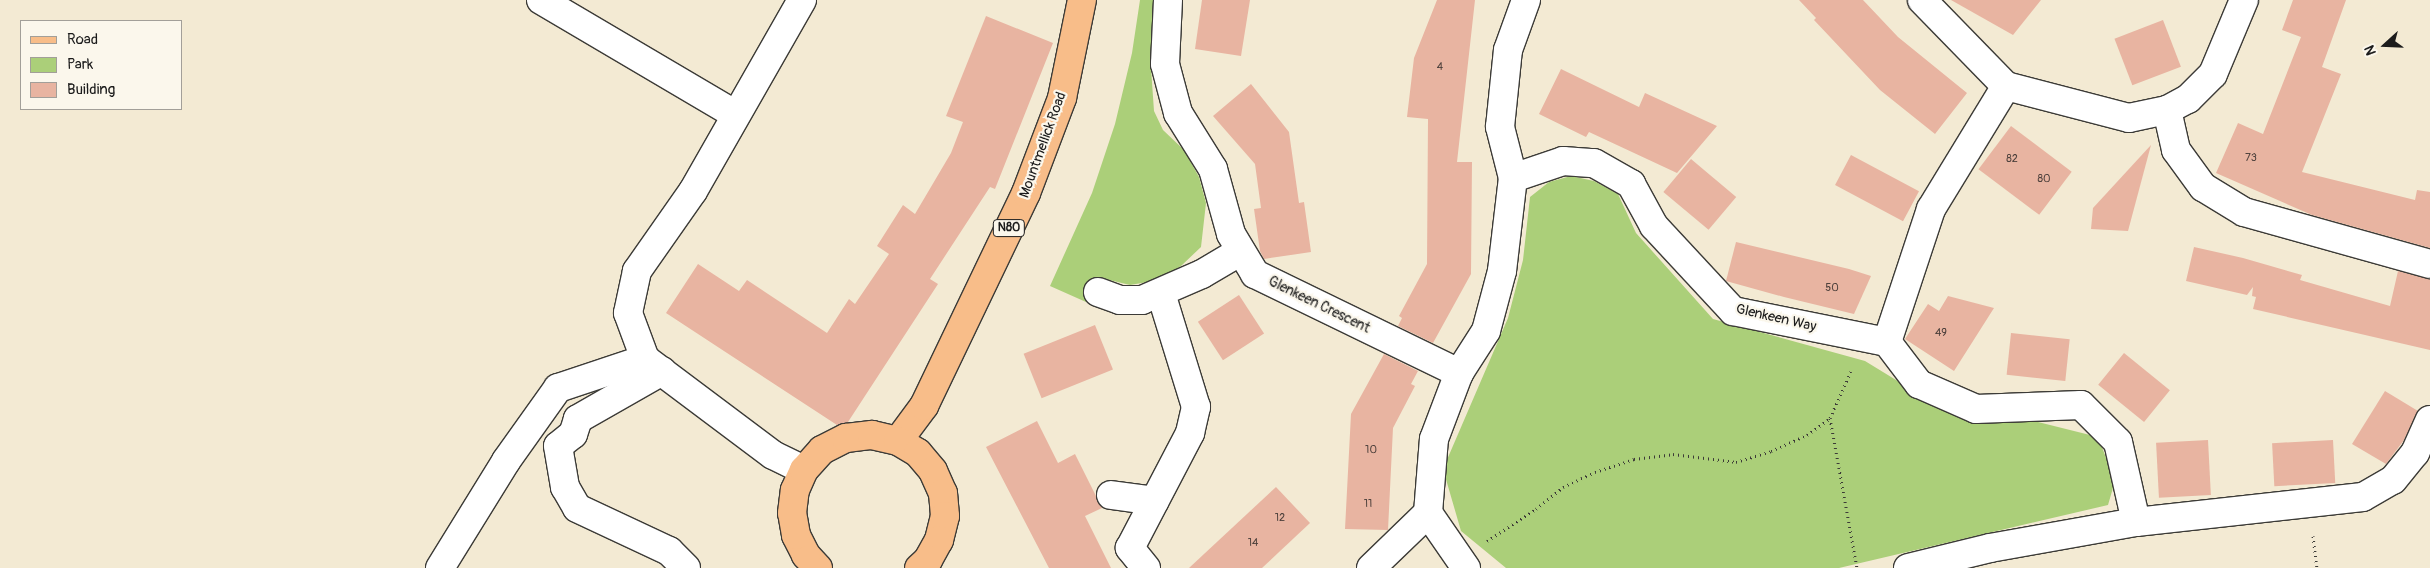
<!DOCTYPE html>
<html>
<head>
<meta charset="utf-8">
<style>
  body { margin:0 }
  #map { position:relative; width:2430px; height:568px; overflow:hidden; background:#f3ead3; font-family:Pangolin,sans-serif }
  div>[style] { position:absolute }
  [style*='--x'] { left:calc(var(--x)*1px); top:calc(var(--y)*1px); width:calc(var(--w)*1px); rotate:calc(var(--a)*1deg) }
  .green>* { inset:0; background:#abcf79 }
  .building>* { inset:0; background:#e8b4a1; transform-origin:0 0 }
  .path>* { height:3px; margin-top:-1.5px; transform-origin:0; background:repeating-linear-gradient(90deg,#3c3b37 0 1px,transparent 0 5px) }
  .roads { filter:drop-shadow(1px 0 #3c3b37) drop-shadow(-1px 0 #3c3b37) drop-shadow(0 1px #3c3b37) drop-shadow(0 -1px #3c3b37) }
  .minor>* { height:28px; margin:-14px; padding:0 14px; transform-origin:14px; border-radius:14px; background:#fff }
  .major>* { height:28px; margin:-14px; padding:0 14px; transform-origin:14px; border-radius:14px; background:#f8bd89 }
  span { translate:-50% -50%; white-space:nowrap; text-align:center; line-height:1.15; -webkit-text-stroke:4.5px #fbf7ec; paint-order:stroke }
  .number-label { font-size:11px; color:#4f423d }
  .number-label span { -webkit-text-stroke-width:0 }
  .shield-label span { padding:1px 4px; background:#fbf7ec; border:1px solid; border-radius:4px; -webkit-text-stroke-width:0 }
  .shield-label { font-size:12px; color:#1c1c1c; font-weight:700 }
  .street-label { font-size:14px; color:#1c1c1c }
  .legend { position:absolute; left:20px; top:20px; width:162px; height:90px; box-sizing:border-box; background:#fbf7ec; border:1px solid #a29f99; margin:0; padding:6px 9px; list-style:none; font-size:15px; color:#1c1c1c }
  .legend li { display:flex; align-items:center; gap:10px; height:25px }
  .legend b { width:25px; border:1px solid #a29f99 }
  .north { position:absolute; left:2360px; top:20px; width:50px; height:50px; -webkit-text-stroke:4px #fbf7ec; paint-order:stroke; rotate:250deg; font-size:14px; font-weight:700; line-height:20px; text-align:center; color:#1c1c1c }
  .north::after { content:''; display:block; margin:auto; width:18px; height:22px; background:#1c1c1c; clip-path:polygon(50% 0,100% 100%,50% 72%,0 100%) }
</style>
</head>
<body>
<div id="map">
  <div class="green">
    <i style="clip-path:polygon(1140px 0,1158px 0,1151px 68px,1154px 111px,1163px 130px,1184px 150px,1199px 177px,1206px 203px,1201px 247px,1181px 266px,1159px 280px,1130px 285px,1097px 277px,1086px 302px,1050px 286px,1092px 193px,1115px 124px,1132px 53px)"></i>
    <i style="clip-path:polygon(1571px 176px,1594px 181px,1618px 194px,1636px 233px,1713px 319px,1865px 361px,1914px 391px,2098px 437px,2115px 481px,2108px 505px,1839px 568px,1506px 568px,1461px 531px,1443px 469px,1508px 318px,1523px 260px,1530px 197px,1549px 182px)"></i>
  </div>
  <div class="building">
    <i style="clip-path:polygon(1202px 0,1250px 0,1241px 56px,1195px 49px)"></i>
    <i style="clip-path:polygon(1437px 0,1475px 0,1457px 162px,1472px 162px,1471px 274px,1433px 343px,1398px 326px,1402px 318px,1399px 316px,1427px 264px,1428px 119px,1407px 117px,1414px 58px)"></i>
    <i style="clip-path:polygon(1799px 0,1863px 0,1898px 37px,1967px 93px,1935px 134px,1880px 90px,1814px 20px,1816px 18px)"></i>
    <i style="clip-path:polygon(1951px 0,2041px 0,2013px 35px)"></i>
    <i style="clip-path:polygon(2293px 0,2346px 0,2322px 67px,2341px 74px,2302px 172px,2415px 200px,2417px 190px,2430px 192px,2430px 248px,2312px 215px,2216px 173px,2238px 123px,2263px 134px,2301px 37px,2282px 30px)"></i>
    <i style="clip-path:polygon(986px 16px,1053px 43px,995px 189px,990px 187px,930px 279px,938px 284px,848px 422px,837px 425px,666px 313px,698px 264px,739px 291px,747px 280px,827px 333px,849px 299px,855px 304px,889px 254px,877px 246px,903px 205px,915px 214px,951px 153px,963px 122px,946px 116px)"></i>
    <i style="left:2163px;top:20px;width:50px;height:52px;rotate:69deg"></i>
    <i style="clip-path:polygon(1561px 69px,1639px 107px,1645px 93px,1717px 126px,1677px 173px,1589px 132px,1586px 137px,1539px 114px)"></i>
    <i style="clip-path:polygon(1251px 84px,1289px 132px,1299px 203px,1304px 202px,1311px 252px,1264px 259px,1260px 251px,1254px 209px,1261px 208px,1255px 164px,1213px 116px)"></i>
    <i style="left:2011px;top:126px;width:76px;height:54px;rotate:37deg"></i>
    <i style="clip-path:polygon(2151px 145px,2128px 231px,2091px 229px,2093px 208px)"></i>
    <i style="left:1851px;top:155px;width:77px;height:34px;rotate:28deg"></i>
    <i style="left:1691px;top:159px;width:59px;height:43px;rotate:40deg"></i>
    <i style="clip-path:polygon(1736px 242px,1849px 269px,1871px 276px,1854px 314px,1784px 297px,1726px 281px)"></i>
    <i style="clip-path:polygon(2194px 247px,2243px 258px,2302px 275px,2300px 280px,2390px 306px,2398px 271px,2430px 279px,2430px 350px,2253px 309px,2256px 297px,2252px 296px,2253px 287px,2247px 295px,2186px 281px)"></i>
    <i style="left:1239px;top:295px;width:46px;height:49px;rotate:57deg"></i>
    <i style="clip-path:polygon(1948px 296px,1994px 308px,1954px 371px,1905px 339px,1928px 304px,1939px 311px)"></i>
    <i style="left:1095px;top:325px;width:48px;height:77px;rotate:68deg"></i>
    <i style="left:2011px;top:333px;width:59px;height:42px;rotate:6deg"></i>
    <i style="left:2124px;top:353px;width:59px;height:41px;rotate:39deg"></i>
    <i style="clip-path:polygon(1384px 354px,1418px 371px,1411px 384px,1415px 386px,1393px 428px,1388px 530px,1345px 529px,1351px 414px)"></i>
    <i style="clip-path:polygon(2385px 391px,2418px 411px,2404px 440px,2386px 464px,2352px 444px)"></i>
    <i style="clip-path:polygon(1037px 421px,1058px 463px,1075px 454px,1102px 508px,1085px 516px,1111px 568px,1049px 568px,986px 447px)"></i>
    <i style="left:2208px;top:440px;width:55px;height:52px;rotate:87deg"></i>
    <i style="left:2333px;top:440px;width:43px;height:61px;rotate:87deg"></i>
    <i style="clip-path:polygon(1276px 487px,1310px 523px,1262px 568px,1189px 568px)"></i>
  </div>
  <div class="path">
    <i style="--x:1830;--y:418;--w:152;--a:79.8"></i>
    <i style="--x:2313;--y:536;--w:32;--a:83"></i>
    <i style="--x:1487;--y:541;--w:59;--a:-33.1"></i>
    <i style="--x:1536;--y:509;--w:35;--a:-39"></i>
    <i style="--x:1563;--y:487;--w:35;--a:-25"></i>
    <i style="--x:1595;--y:472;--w:41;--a:-18.4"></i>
    <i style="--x:1634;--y:459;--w:39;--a:-7"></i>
    <i style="--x:1673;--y:454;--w:64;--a:7.2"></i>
    <i style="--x:1736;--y:462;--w:37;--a:-17"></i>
    <i style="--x:1771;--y:451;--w:39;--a:-24"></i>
    <i style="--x:1807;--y:435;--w:29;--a:-36"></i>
    <i style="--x:1830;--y:418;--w:51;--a:-65.9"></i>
  </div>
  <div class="roads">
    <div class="minor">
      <i style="--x:541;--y:0;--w:226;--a:30.5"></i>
      <i style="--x:802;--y:0;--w:220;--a:119.7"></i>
      <i style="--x:693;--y:191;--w:98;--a:125"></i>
      <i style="--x:637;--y:271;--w:43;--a:102.1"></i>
      <i style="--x:628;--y:313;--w:49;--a:69.7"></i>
      <i style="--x:645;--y:359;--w:160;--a:36.9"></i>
      <i style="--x:773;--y:455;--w:34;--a:26"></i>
      <i style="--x:1168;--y:0;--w:64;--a:92.7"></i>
      <i style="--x:1165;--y:64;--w:51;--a:75.1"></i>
      <i style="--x:1178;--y:113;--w:66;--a:58"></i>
      <i style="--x:1213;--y:169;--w:67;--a:74.5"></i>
      <i style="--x:1231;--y:234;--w:47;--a:59"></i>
      <i style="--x:1255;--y:274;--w:227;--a:25.9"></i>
      <i style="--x:1922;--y:0;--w:120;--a:45.7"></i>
      <i style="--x:2006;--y:86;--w:127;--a:14.6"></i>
      <i style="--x:2129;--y:118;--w:39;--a:-12"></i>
      <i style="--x:2167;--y:110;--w:41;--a:77.3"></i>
      <i style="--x:2176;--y:150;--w:46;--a:53.9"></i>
      <i style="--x:2203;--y:187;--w:48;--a:31.4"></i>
      <i style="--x:2244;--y:212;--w:193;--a:15.6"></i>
      <i style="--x:2167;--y:110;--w:24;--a:-28"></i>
      <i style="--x:2188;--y:99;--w:35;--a:-45"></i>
      <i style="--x:2213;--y:74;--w:80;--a:-67.3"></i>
      <i style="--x:1513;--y:178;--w:53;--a:-18.8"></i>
      <i style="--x:1563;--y:161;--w:31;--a:4"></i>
      <i style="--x:1594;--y:163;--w:43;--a:29.6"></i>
      <i style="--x:1631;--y:184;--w:48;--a:61.3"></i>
      <i style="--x:1654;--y:226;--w:116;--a:47.1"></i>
      <i style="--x:1733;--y:311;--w:157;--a:11.4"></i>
      <i style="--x:1887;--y:342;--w:53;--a:52.7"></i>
      <i style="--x:1919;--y:384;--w:62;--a:23.7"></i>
      <i style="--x:1976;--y:409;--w:105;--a:-2.2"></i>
      <i style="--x:2081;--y:405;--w:52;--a:45"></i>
      <i style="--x:2118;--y:442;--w:82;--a:77.3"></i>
      <i style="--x:1098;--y:292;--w:23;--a:20"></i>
      <i style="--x:1120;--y:300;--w:22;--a:0"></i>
      <i style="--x:1142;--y:300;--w:65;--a:-23.4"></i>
      <i style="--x:1202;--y:274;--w:45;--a:-30.5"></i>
      <i style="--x:1887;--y:342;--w:140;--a:-71.7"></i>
      <i style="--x:1931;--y:209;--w:144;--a:-58.6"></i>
      <i style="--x:662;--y:371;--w:97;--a:150.3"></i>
      <i style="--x:578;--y:419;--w:16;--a:108"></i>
      <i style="--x:573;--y:434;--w:19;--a:141"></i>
      <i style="--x:558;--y:446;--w:42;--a:80.3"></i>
      <i style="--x:565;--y:487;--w:24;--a:60"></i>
      <i style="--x:577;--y:508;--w:102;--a:25.1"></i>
      <i style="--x:669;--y:551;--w:24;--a:45"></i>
      <i style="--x:1111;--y:495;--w:44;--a:7.8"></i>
      <i style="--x:1428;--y:513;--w:74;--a:-85.4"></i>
      <i style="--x:1434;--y:439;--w:71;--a:-69.3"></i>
      <i style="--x:1459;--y:373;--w:50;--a:-57.3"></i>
      <i style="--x:1486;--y:331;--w:62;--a:-75.1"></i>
      <i style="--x:1502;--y:271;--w:94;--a:-83.3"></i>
      <i style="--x:1513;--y:178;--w:53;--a:-104.3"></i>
      <i style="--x:1500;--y:127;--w:77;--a:-84.1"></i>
      <i style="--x:1508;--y:50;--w:53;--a:-70.2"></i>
      <i style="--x:440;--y:568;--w:126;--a:-58.3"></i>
      <i style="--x:506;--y:461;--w:90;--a:-54.5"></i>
      <i style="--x:558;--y:388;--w:92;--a:-18.4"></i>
      <i style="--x:1146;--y:568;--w:26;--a:-129"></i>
      <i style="--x:1130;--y:548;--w:130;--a:-62.4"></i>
      <i style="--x:1190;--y:433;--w:27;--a:-77"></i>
      <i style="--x:1196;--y:407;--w:119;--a:-107.1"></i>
      <i style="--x:1371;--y:568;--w:79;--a:-44"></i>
      <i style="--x:1428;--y:513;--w:67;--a:55.4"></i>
      <i style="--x:1908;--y:568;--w:84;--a:-13.7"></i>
      <i style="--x:1990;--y:548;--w:148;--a:-10.1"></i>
      <i style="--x:2136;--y:522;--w:228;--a:-6.3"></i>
      <i style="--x:2363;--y:497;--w:34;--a:-30"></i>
      <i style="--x:2393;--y:480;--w:35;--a:-51"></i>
      <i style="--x:2415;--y:453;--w:36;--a:-66"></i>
    </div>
    <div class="major">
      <i style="--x:898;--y:441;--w:44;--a:-53.4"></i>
      <i style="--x:924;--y:406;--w:236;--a:-64.4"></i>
      <i style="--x:1026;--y:193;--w:102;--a:-69.2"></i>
      <i style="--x:1062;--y:98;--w:100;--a:-78.5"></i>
      <i style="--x:818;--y:568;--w:18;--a:-133"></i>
      <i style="--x:806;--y:555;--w:22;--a:-117"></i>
      <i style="--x:796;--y:535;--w:22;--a:-100"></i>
      <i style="--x:792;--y:513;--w:23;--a:-83"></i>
      <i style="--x:795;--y:490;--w:22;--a:-66"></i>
      <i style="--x:804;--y:470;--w:27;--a:-48"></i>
      <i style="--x:822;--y:450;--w:27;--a:-27"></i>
      <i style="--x:846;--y:438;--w:26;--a:-7"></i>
      <i style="--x:872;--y:435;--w:27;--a:13"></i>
      <i style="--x:898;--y:441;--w:23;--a:31"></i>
      <i style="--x:918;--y:453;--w:23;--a:50"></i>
      <i style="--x:933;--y:471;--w:24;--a:66"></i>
      <i style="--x:943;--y:493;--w:23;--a:85"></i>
      <i style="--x:945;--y:516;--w:25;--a:104"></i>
      <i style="--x:939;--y:540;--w:23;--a:119"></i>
      <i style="--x:928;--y:560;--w:12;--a:138"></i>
    </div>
  </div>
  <div class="number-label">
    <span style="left:1440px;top:67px">4</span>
    <span style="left:2251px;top:158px">73</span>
    <span style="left:2012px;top:159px">82</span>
    <span style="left:2044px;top:179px">80</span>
    <span style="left:1832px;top:288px">50</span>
    <span style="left:1941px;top:333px">49</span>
    <span style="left:1371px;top:450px">10</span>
    <span style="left:1368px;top:504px">11</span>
    <span style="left:1280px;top:518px">12</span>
    <span style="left:1253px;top:543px">14</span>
  </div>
  <div class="shield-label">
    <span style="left:1009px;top:228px">N80</span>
  </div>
  <div class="street-label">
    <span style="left:1043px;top:145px;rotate:-70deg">Mountmellick Road</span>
    <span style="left:1319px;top:305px;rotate:26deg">Glenkeen Crescent</span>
    <span style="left:1776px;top:318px;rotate:13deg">Glenkeen Way</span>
  </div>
  <ul class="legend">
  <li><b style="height:6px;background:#f8bd89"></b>Road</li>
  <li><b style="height:14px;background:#abcf79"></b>Park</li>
  <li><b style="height:14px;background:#e8b4a1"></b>Building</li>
  </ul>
  <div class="north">N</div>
</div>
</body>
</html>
